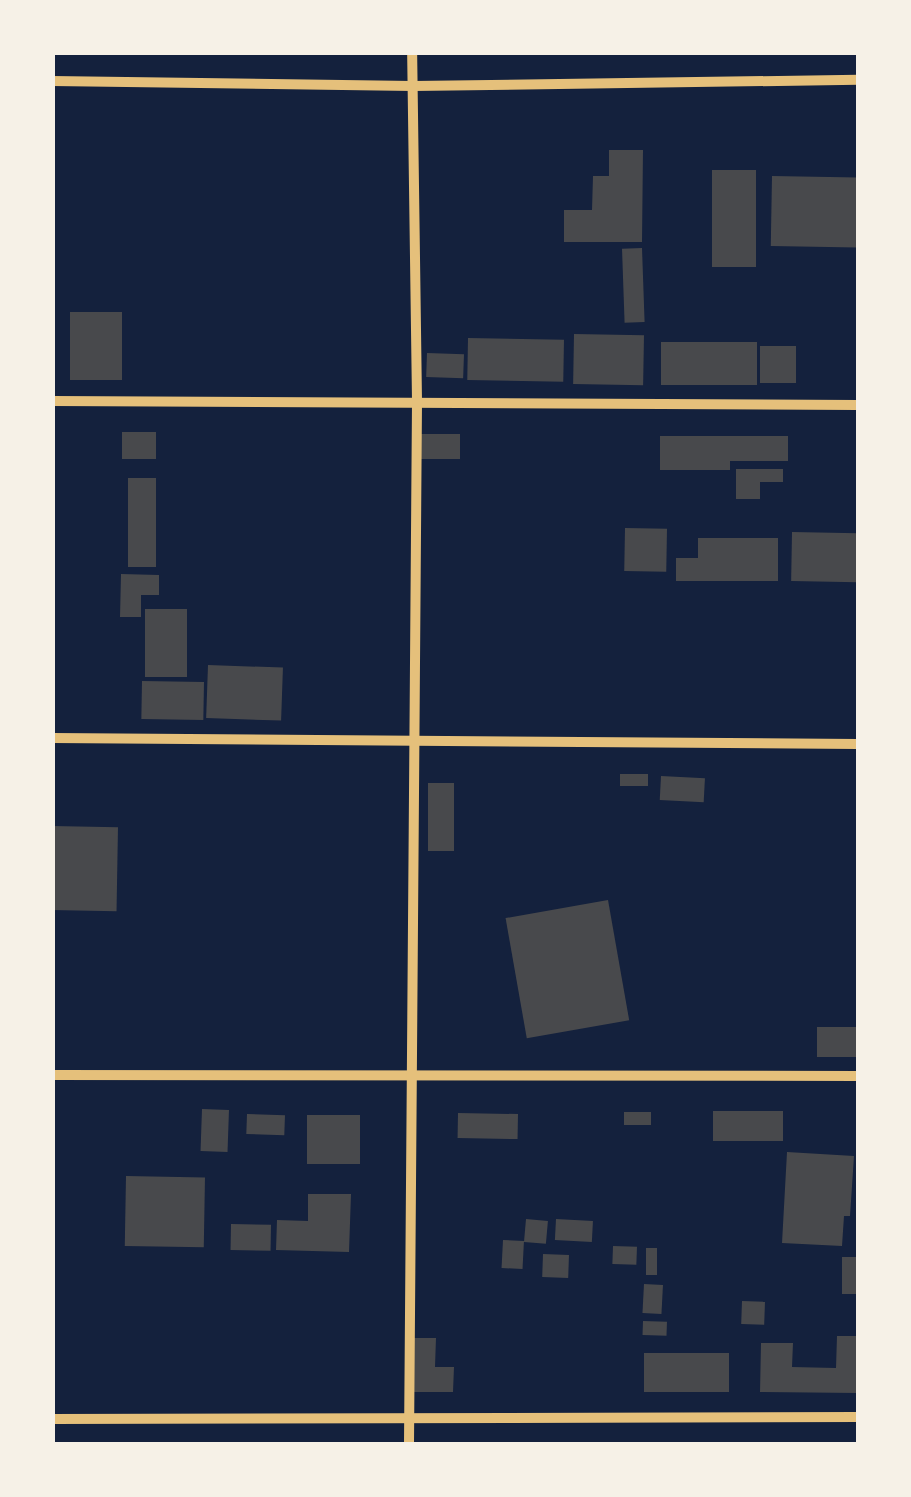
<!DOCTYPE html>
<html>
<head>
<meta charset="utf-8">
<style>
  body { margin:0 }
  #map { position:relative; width:911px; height:1497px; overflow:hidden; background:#14213d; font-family:Helvetica,sans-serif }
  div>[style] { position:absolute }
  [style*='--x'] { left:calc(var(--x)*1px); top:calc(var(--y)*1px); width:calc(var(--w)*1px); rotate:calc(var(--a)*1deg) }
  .building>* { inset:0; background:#48494c; transform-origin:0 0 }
  .minor>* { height:10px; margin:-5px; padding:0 5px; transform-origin:5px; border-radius:5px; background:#e5c07b }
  span { translate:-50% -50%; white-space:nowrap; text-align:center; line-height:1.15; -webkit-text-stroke:8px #f6f1e7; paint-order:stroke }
  .frame { position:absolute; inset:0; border:55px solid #f6f1e7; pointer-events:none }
</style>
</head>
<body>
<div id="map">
  <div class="building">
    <i style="clip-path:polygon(609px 150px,643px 150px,642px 242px,564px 242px,564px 210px,592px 210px,593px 176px,609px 176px)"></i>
    <i style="left:712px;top:170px;width:44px;height:97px"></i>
    <i style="left:772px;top:176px;width:86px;height:70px;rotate:1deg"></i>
    <i style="left:642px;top:248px;width:74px;height:20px;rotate:88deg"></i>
    <i style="left:70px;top:312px;width:52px;height:68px"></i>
    <i style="left:574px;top:334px;width:70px;height:50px;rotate:1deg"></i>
    <i style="left:468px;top:338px;width:96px;height:42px;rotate:1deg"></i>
    <i style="left:661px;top:342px;width:96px;height:43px"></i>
    <i style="left:760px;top:346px;width:36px;height:37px"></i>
    <i style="left:427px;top:353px;width:37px;height:24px;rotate:2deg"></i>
    <i style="left:122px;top:432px;width:34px;height:27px"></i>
    <i style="left:421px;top:434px;width:39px;height:25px"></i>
    <i style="clip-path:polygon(660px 436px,788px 436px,788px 461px,730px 461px,730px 470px,660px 470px)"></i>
    <i style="clip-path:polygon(736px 469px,783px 469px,783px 482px,760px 482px,760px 499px,736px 499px)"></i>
    <i style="left:128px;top:478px;width:28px;height:89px"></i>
    <i style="left:625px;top:528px;width:42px;height:43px;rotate:1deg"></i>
    <i style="left:792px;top:532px;width:66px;height:49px;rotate:1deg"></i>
    <i style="clip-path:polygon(698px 538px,778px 538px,778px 581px,676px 581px,676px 558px,698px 558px)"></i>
    <i style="clip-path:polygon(121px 574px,159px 575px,159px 595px,141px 595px,141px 617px,120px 617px)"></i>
    <i style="left:145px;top:609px;width:42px;height:68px"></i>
    <i style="left:208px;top:665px;width:75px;height:53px;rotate:2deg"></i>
    <i style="left:142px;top:681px;width:62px;height:38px;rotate:1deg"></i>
    <i style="left:620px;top:774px;width:28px;height:12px"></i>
    <i style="left:661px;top:776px;width:44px;height:24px;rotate:3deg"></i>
    <i style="left:428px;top:783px;width:26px;height:68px"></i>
    <i style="left:52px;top:826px;width:66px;height:84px;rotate:1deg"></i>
    <i style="left:608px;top:900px;width:122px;height:104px;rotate:80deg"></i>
    <i style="left:817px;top:1027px;width:41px;height:30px"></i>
    <i style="left:202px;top:1109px;width:27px;height:42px;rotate:2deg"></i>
    <i style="left:783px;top:1111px;width:30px;height:70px;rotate:90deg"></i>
    <i style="left:624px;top:1112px;width:27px;height:13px"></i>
    <i style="left:458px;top:1113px;width:60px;height:25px;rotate:1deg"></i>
    <i style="left:247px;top:1114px;width:38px;height:20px;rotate:2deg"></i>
    <i style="left:307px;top:1115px;width:53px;height:49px"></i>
    <i style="clip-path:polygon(787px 1152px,854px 1156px,850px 1216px,844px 1216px,842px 1246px,782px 1243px)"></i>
    <i style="left:126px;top:1176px;width:79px;height:70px;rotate:1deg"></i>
    <i style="clip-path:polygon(308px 1194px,351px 1194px,349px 1252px,276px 1250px,277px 1220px,308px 1221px)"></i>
    <i style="left:526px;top:1219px;width:22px;height:23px;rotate:5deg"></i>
    <i style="left:556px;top:1219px;width:37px;height:21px;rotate:3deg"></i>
    <i style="left:231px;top:1224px;width:40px;height:26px;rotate:1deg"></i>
    <i style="left:503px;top:1240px;width:21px;height:28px;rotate:3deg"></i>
    <i style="left:613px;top:1246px;width:24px;height:18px;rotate:2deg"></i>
    <i style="left:646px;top:1248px;width:11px;height:27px"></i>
    <i style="left:543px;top:1254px;width:26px;height:23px;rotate:2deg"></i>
    <i style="left:842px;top:1257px;width:16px;height:37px"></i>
    <i style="left:644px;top:1284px;width:19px;height:29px;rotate:3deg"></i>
    <i style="left:742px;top:1301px;width:23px;height:23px;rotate:2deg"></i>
    <i style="left:643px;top:1321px;width:24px;height:14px;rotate:2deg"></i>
    <i style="clip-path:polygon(837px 1336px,858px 1336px,858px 1393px,760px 1392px,761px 1343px,793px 1343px,792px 1367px,836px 1368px)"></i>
    <i style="clip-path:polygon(413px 1338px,436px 1338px,435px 1367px,454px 1367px,453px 1392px,414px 1392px)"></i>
    <i style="left:729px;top:1353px;width:39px;height:85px;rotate:90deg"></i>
  </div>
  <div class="minor">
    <i style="--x:52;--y:81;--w:361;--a:0.8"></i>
    <i style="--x:413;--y:86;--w:445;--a:-0.8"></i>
    <i style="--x:52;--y:401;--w:806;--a:0.28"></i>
    <i style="--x:52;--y:738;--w:806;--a:0.43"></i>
    <i style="--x:52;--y:1075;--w:806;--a:0.07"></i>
    <i style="--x:52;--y:1419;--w:806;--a:-0.14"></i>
    <i style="--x:409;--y:1444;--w:1043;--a:-89.56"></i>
    <i style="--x:417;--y:401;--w:349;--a:-90.8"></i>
  </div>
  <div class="frame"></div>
</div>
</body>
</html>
